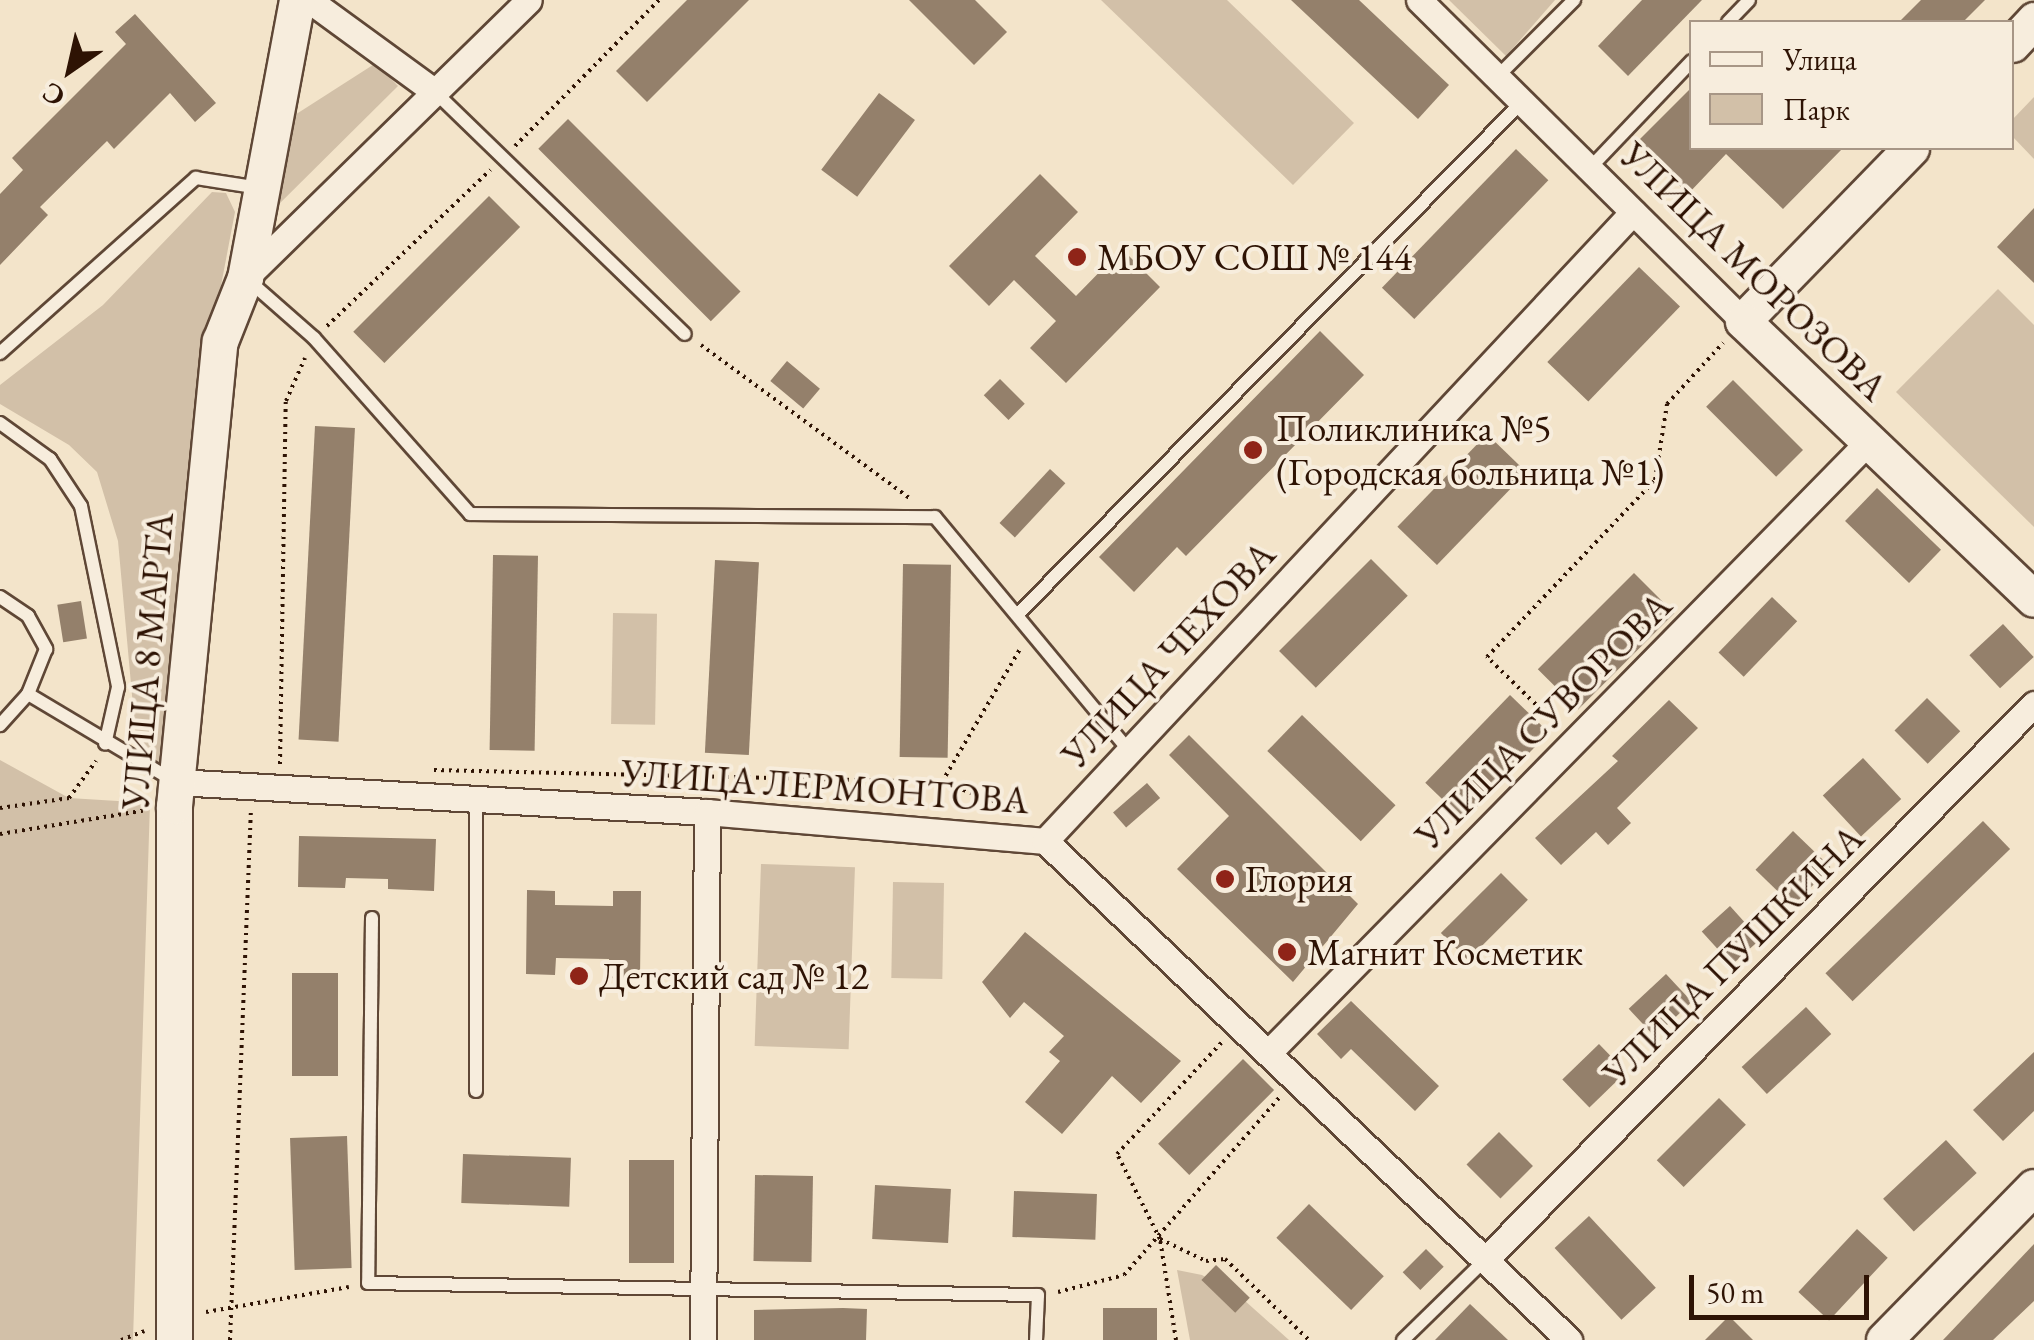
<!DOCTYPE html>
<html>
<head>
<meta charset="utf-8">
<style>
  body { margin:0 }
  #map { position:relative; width:2034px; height:1340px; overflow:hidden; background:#f3e4ca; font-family:"EB Garamond",serif }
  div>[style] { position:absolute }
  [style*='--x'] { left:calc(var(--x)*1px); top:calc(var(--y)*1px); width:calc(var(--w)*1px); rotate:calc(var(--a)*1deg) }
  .green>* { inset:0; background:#d2c0a8; transform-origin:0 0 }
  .building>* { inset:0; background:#94806b; transform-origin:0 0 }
  .path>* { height:4px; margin-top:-2px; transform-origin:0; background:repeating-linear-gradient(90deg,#2e1304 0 2.5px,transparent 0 7.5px) }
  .roads { filter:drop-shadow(2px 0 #5f4736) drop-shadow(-2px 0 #5f4736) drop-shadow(0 2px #5f4736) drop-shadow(0 -2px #5f4736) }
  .lane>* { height:12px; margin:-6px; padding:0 6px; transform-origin:6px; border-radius:6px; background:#f7eddd }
  .street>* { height:25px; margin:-12.5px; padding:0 12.5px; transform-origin:12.5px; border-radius:12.5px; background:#f7eddd }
  .secondary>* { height:35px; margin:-17.5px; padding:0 17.5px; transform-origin:17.5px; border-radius:17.5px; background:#f7eddd }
  .dots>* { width:28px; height:28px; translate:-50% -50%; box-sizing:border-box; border:5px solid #f7eddd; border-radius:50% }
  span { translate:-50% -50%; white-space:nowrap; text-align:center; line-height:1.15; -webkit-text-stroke:8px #f7eddd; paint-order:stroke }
  .poi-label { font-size:38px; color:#2e1304 }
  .left { translate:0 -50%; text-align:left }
  .street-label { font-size:38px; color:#2e1304 }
  .legend { position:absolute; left:1689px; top:20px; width:325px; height:130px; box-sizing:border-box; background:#f7eddd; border:2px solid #a79686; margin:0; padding:12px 18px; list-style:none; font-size:30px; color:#2e1304 }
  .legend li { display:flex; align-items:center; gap:20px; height:50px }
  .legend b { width:50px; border:2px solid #a79686 }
  .north { position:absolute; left:20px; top:20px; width:100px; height:100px; -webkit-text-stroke:8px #f7eddd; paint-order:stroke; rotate:214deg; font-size:28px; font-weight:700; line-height:40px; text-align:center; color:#2e1304 }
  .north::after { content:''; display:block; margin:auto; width:35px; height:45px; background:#2e1304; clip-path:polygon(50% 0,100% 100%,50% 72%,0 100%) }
  .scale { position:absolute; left:1689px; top:1275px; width:180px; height:45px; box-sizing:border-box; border:5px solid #2e1304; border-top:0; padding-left:12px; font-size:30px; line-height:35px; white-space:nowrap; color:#2e1304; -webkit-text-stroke:8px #f7eddd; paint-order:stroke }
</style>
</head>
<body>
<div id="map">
  <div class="green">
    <i style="clip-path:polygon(1101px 0,1227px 0,1354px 123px,1293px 185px)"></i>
    <i style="clip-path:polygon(1449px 0,1555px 0,1506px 56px)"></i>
    <i style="clip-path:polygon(376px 63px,398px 86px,264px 219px,287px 120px)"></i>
    <i style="clip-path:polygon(2034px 97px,2034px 159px,2012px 136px,2012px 120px)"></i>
    <i style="clip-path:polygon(212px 192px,226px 193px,235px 212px,207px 359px,169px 761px,158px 766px,137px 750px,118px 541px,97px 472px,69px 445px,0 404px,0 385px,103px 305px)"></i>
    <i style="clip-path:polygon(1998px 289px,2034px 325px,2034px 527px,1896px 392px)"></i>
    <i style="left:613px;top:613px;width:44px;height:111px;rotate:1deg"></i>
    <i style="clip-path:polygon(0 760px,69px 798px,150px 803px,133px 1340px,0 1340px)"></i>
    <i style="left:761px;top:864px;width:94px;height:182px;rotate:2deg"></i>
    <i style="left:893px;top:882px;width:51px;height:96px;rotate:1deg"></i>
    <i style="clip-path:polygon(1177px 1270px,1202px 1275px,1244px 1300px,1289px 1340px,1190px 1340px)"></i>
  </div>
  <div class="building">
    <i style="clip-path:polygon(687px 0,749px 0,647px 102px,616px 71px)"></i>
    <i style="clip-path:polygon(909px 0,975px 0,1007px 32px,974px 65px)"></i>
    <i style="clip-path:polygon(1291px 0,1359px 0,1449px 85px,1418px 119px)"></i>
    <i style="clip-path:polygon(1642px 0,1702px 0,1628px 76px,1598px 46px)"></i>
    <i style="clip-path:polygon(1921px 0,1985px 0,1963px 22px,1899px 22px)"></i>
    <i style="clip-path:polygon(135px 14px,216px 103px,195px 122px,170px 93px,114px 149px,107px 141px,40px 207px,48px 215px,0 265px,0 194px,23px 170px,12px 158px,126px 44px,115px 32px)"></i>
    <i style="clip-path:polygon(1692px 87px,1692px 148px,1843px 148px,1783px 209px,1726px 154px,1688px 194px,1636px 143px)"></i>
    <i style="left:879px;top:93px;width:45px;height:96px;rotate:37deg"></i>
    <i style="left:568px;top:119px;width:244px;height:42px;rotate:45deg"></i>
    <i style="left:1516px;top:149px;width:45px;height:193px;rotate:44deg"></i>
    <i style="clip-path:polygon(1040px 174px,1078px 212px,1035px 256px,1076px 296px,1122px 249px,1160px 287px,1066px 383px,1030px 348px,1056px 321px,1014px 280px,989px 306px,949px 266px)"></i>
    <i style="left:489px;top:196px;width:44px;height:192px;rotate:45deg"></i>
    <i style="clip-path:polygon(2034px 208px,2034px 283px,1997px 247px)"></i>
    <i style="left:1639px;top:267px;width:57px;height:132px;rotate:44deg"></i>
    <i style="clip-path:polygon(1320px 331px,1364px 375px,1186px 556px,1177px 547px,1134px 592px,1099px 557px)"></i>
    <i style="left:787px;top:361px;width:43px;height:26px;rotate:40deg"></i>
    <i style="left:1000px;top:379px;width:35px;height:23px;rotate:45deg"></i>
    <i style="left:1733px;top:380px;width:99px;height:38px;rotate:45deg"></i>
    <i style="left:315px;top:426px;width:40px;height:314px;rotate:3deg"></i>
    <i style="left:1487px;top:434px;width:55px;height:129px;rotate:44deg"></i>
    <i style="left:1050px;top:469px;width:21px;height:74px;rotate:43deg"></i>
    <i style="left:1877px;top:488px;width:89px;height:46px;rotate:44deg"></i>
    <i style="left:493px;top:555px;width:45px;height:195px;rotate:1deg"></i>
    <i style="left:1371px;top:559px;width:52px;height:130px;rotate:45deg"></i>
    <i style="left:715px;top:560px;width:44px;height:193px;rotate:3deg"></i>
    <i style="left:903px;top:564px;width:48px;height:193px;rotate:1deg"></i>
    <i style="left:1634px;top:573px;width:57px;height:136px;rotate:45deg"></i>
    <i style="left:1772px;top:597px;width:35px;height:77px;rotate:44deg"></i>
    <i style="left:81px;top:601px;width:38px;height:24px;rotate:81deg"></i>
    <i style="left:2003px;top:624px;width:45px;height:46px;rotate:47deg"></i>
    <i style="left:1510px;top:695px;width:54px;height:122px;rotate:44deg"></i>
    <i style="left:1927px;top:698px;width:47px;height:46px;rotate:45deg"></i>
    <i style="clip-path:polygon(1669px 700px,1698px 728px,1617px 808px,1631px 823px,1608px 845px,1596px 832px,1561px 865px,1535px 838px,1618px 761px,1612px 756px)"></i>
    <i style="left:1302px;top:715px;width:130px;height:50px;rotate:44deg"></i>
    <i style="clip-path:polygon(1189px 735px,1358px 904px,1293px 982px,1177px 869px,1229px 816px,1169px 755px)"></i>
    <i style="left:1863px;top:758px;width:56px;height:55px;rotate:47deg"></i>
    <i style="left:1147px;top:783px;width:20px;height:45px;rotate:49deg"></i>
    <i style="left:1983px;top:821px;width:39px;height:219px;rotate:46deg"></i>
    <i style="left:1793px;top:831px;width:52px;height:54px;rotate:44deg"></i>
    <i style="clip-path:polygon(299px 836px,436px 839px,434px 891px,388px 889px,388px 879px,346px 878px,345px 888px,298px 887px)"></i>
    <i style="left:1501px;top:873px;width:38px;height:85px;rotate:45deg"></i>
    <i style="clip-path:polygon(527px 890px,555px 891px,555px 905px,613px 906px,613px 891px,641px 891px,640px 979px,608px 978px,609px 959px,556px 958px,555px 975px,526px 974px)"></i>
    <i style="left:1730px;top:906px;width:45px;height:38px;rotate:48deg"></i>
    <i style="clip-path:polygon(1025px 932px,1181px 1061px,1141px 1103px,1112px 1076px,1062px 1134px,1025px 1102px,1060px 1061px,1049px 1052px,1064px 1036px,1024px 1002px,1010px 1018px,982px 982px)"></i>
    <i style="left:292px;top:973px;width:46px;height:103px"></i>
    <i style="left:1666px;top:974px;width:38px;height:51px;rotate:47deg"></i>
    <i style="clip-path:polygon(1351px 1001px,1439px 1086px,1415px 1111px,1351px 1049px,1341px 1059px,1317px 1034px)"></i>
    <i style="left:1806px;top:1007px;width:37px;height:88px;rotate:47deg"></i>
    <i style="left:1599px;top:1044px;width:39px;height:51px;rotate:46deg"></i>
    <i style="clip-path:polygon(2034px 1052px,2034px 1111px,2003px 1141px,1973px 1110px)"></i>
    <i style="left:1243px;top:1059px;width:44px;height:120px;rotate:45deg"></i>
    <i style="left:1719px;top:1098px;width:38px;height:88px;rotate:45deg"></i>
    <i style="left:1499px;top:1132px;width:48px;height:46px;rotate:45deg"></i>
    <i style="left:347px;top:1136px;width:132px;height:57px;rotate:88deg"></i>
    <i style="left:1946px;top:1140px;width:45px;height:86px;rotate:47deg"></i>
    <i style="left:463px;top:1154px;width:108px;height:49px;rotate:2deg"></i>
    <i style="left:629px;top:1160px;width:45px;height:103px"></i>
    <i style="left:755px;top:1175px;width:58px;height:86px;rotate:1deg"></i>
    <i style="left:875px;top:1185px;width:76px;height:54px;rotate:3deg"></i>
    <i style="left:1014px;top:1191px;width:83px;height:46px;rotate:2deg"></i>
    <i style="left:1309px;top:1204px;width:104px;height:47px;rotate:44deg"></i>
    <i style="left:1589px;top:1216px;width:98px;height:47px;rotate:47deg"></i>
    <i style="left:1857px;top:1229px;width:42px;height:86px;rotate:43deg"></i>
    <i style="clip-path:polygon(2034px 1244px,2034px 1301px,1993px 1340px,1943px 1340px)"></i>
    <i style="left:1426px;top:1249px;width:25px;height:33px;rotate:45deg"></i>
    <i style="left:1216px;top:1265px;width:47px;height:21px;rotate:44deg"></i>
    <i style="clip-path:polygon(1470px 1304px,1508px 1340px,1435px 1340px)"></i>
    <i style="clip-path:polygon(843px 1308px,867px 1309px,866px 1340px,754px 1340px,754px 1310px)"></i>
    <i style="left:1103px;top:1308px;width:54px;height:32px"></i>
    <i style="clip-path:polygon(1729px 1316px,1753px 1340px,1705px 1340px)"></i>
  </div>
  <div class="path">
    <i style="--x:515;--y:146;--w:205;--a:-45.4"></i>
    <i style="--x:327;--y:326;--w:226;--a:-43.7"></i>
    <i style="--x:701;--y:345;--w:260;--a:36.3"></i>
    <i style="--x:1557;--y:725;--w:98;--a:-135.8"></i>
    <i style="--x:1487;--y:657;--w:244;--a:-46.5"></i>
    <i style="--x:1655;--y:480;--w:77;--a:-81"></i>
    <i style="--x:1667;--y:404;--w:83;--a:-47.4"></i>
    <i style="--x:280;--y:764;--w:363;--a:-89.1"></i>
    <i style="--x:286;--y:401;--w:47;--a:-66.2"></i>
    <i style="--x:434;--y:770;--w:508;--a:1.35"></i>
    <i style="--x:942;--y:782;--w:93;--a:20.2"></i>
    <i style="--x:942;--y:782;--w:154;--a:-59.6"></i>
    <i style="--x:0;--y:808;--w:70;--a:-8.2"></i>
    <i style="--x:69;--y:798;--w:46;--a:-53.9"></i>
    <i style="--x:0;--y:834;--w:149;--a:-9.3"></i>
    <i style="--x:1160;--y:1239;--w:51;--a:25.6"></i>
    <i style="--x:1206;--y:1261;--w:19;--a:-6"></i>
    <i style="--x:1225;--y:1259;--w:117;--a:44"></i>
    <i style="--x:1058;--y:1292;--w:68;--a:-14.4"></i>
    <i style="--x:1124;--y:1275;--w:237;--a:-48.8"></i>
    <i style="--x:206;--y:1312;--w:145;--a:-9.9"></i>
    <i style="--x:121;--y:1340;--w:25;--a:-21"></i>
    <i style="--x:230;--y:1340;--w:531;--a:-87.74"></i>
    <i style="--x:1176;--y:1340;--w:102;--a:-99"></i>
    <i style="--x:1160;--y:1239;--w:95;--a:-116.8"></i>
    <i style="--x:1117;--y:1154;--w:154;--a:-46.8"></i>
  </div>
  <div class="roads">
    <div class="lane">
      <i style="--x:1728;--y:22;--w:30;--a:-46"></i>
      <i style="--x:1497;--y:77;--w:109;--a:-45"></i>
      <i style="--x:434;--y:91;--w:349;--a:44.1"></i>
      <i style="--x:1589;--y:169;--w:149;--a:-46.4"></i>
      <i style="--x:248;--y:280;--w:88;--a:41.3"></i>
      <i style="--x:314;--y:338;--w:235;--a:48.4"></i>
      <i style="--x:470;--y:514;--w:465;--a:0.4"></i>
      <i style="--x:935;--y:517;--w:304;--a:50.3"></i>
      <i style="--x:0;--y:353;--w:263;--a:-41.8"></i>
      <i style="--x:196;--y:178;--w:65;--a:8.9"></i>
      <i style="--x:0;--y:423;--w:62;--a:35.8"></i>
      <i style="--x:50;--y:459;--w:56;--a:56.6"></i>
      <i style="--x:81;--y:506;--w:185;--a:78.4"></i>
      <i style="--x:118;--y:687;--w:58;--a:102.8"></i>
      <i style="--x:0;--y:597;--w:34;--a:34"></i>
      <i style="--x:28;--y:616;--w:38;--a:61"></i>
      <i style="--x:46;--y:649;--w:48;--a:111.8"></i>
      <i style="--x:28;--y:694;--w:42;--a:132.1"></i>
      <i style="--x:1017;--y:615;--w:721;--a:-45.45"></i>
      <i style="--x:28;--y:694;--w:170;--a:30.8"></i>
      <i style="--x:476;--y:799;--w:292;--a:90"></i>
      <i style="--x:372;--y:918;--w:365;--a:90.6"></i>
      <i style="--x:368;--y:1283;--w:670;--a:1.03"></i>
      <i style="--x:1038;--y:1295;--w:45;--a:92.5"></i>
      <i style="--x:1403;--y:1340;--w:116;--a:-44.3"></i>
    </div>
    <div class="street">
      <i style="--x:309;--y:0;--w:155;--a:36.1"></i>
      <i style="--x:1419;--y:0;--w:456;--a:44.7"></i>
      <i style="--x:245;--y:278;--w:397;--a:-44.4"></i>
      <i style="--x:176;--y:782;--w:532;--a:3.23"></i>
      <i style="--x:707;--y:812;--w:339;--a:4.9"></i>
      <i style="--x:1045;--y:841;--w:724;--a:43.6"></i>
      <i style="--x:1045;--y:841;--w:861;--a:-46.93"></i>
      <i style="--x:1271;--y:1050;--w:852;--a:-45.52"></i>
      <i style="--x:1486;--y:1259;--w:780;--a:-45.36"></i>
      <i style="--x:703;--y:1340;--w:528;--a:-89.57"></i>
    </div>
    <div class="secondary">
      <i style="--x:2012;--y:44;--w:33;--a:-47"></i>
      <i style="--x:1911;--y:148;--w:241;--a:134.2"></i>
      <i style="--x:1743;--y:321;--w:402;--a:43.7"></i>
      <i style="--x:174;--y:1340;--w:534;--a:-90"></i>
      <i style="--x:174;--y:806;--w:467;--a:-84.4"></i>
      <i style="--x:220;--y:341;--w:68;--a:-68.4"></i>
      <i style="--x:245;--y:278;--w:283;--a:-79.4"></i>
      <i style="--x:1884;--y:1340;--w:214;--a:-45.6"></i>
    </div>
  </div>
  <div class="dots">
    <i style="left:1077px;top:257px;background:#8f2418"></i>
    <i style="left:1253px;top:450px;background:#8f2418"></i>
    <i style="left:1225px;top:879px;background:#8f2418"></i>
    <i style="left:1287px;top:952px;background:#8f2418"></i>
    <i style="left:579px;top:976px;background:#8f2418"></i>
  </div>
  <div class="poi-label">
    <span class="left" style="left:1097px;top:257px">МБОУ СОШ № 144</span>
    <span class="left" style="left:1276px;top:450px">Поликлиника №5<br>(Городская больница №1)</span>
    <span class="left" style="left:1245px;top:879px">Глория</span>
    <span class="left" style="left:1307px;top:952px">Магнит Косметик</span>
    <span class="left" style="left:599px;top:976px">Детский сад № 12</span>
  </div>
  <div class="street-label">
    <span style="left:1754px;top:271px;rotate:44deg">УЛИЦА МОРОЗОВА</span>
    <span style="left:1168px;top:654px;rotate:-47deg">УЛИЦА ЧЕХОВА</span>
    <span style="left:147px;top:661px;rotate:-85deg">УЛИЦА 8 МАРТА</span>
    <span style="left:1543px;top:720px;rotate:-45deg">УЛИЦА СУВОРОВА</span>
    <span style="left:825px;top:786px;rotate:4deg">УЛИЦА ЛЕРМОНТОВА</span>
    <span style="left:1733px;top:955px;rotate:-45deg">УЛИЦА ПУШКИНА</span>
  </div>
  <ul class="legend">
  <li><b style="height:12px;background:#f7eddd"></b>Улица</li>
  <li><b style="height:28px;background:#d2c0a8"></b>Парк</li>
  </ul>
  <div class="north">С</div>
  <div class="scale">50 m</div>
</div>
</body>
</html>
